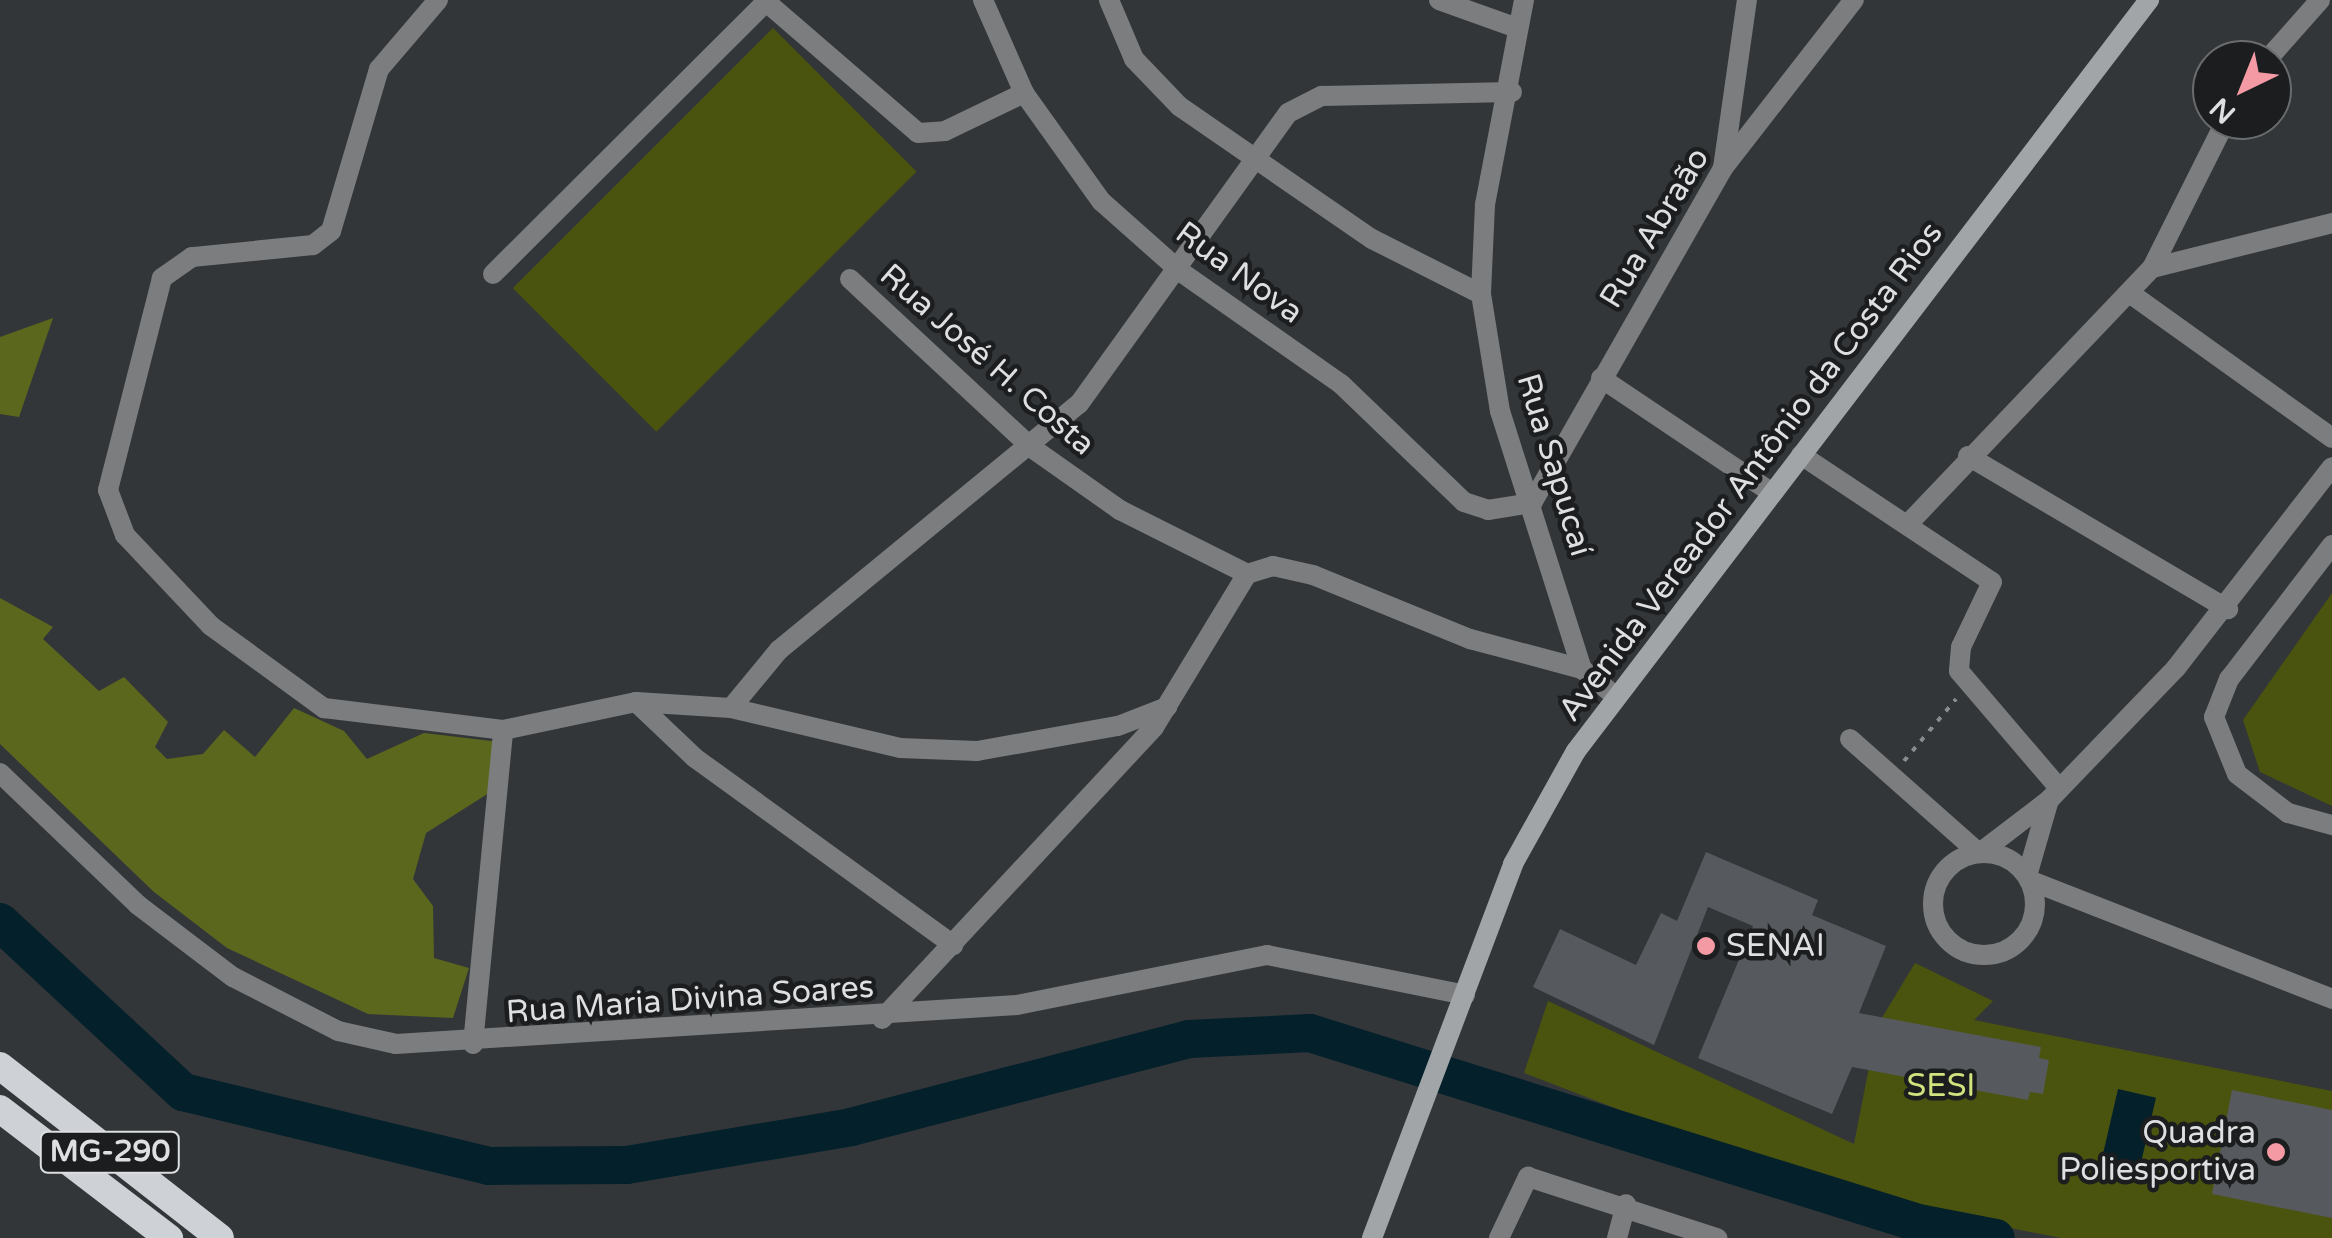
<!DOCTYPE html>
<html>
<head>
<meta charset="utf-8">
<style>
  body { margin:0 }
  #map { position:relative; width:2332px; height:1238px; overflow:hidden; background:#323639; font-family:"Varela Round",sans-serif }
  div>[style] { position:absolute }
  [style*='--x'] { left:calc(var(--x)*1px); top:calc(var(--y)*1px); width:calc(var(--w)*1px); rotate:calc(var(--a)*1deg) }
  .green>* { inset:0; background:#4a540e; transform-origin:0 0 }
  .forest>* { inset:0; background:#5c671e }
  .water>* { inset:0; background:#04202b; transform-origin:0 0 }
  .river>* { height:38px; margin:-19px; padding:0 19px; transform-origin:19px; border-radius:19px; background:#04202b }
  .building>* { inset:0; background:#56595d }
  .path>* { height:4px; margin-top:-2px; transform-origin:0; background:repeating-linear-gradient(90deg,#898c8e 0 5px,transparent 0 13px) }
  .minor>* { height:20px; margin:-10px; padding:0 10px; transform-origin:10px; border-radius:10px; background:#7b7d7e }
  .minor>.ring { margin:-10px; padding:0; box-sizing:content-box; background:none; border:20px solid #7b7d7e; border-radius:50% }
  .tertiary>* { height:20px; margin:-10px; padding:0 10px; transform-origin:10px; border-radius:10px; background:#7b7d7e }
  .secondary>* { height:20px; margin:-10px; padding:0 10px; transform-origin:10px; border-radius:10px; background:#a2a5a7 }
  .trunk>* { height:28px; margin:-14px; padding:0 14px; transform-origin:14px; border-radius:14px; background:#ced1d5 }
  .dots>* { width:28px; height:28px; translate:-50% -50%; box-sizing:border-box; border:5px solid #1b1d1e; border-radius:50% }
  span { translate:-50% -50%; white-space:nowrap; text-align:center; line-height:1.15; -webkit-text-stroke:9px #1b1d1e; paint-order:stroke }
  .shield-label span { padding:2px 8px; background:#1b1d1e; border:2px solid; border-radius:8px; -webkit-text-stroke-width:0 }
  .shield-label { font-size:30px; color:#dddfe1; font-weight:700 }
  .street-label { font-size:32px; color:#dddfe1 }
  .poi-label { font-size:32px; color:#dddfe1 }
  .left { translate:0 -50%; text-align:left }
  .right { translate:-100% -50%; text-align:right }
  .park-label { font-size:32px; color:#d0e37f }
  .north { position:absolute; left:2192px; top:40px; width:100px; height:100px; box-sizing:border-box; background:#1b1d1e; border:2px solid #696b6c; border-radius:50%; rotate:223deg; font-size:28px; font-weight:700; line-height:40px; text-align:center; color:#dddfe1 }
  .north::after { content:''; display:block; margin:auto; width:35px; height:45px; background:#f49aa4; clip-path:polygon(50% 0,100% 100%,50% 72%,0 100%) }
</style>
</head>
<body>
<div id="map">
  <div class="green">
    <i style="left:773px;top:28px;width:203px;height:368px;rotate:45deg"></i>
    <i style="clip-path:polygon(2332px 593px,2332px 806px,2260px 772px,2243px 720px)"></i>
    <i style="clip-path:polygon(1915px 963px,1993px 1001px,1974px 1020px,2332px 1091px,2332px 1238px,2061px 1238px,1944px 1215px,1740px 1156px,1524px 1073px,1548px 1001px,1854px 1144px,1877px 1026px)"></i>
  </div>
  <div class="forest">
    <i style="clip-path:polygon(53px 318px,19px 417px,0 414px,0 337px)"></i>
    <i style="clip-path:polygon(0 598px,53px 627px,43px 639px,99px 691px,124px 677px,168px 722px,155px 747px,167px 759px,203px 754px,224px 730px,255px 757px,294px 708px,344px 731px,367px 759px,424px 733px,500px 742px,492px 791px,426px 833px,413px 879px,433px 906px,434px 958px,469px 968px,453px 1018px,368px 1014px,227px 948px,154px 892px,0 744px)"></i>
  </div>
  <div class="water">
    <i style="left:2118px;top:1089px;width:39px;height:78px;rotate:13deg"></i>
  </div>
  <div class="river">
    <i style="--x:0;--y:922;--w:250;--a:42.9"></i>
    <i style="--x:183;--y:1092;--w:315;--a:13.6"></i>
    <i style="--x:489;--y:1166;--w:138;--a:-0.4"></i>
    <i style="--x:627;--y:1165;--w:227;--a:-9.6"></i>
    <i style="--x:851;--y:1127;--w:349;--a:-14.6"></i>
    <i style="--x:1189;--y:1039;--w:121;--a:-2.8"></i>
    <i style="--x:1310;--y:1033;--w:637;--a:17.35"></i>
    <i style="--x:1918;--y:1223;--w:79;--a:10.9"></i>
  </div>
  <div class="building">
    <i style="clip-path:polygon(1706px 852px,1818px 900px,1812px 915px,1886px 946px,1859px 1013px,2041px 1047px,2039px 1058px,2049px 1060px,2043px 1094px,2030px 1092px,2028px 1100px,1852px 1067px,1832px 1114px,1698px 1058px,1753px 926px,1708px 907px,1654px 1045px,1533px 987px,1560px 929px,1636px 965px,1661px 913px,1677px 921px)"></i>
    <i style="clip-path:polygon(2232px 1090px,2332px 1110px,2332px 1218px,2212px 1194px)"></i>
  </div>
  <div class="path">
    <i style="--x:1904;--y:761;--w:81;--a:-50"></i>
  </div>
  <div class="minor">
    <i style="--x:438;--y:0;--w:91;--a:130.5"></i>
    <i style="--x:379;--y:69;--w:169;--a:106.5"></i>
    <i style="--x:331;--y:231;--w:23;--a:142"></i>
    <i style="--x:313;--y:245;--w:122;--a:174.3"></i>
    <i style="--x:192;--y:257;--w:37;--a:145"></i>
    <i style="--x:162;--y:278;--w:219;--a:104.3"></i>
    <i style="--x:108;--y:490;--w:48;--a:69.3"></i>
    <i style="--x:125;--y:535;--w:125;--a:46.6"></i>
    <i style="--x:211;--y:626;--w:140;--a:36"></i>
    <i style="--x:324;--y:708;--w:180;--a:7"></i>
    <i style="--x:503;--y:730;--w:136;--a:-11.9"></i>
    <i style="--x:636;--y:702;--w:95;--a:3.6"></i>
    <i style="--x:731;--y:708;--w:174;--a:13.3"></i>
    <i style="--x:900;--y:748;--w:77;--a:2.2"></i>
    <i style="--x:977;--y:751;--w:143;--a:-10.1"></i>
    <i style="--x:1118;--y:726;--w:53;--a:-21.2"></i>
    <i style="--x:764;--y:0;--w:203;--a:40.8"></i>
    <i style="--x:918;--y:133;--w:27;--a:-4"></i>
    <i style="--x:945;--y:131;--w:88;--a:-25.7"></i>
    <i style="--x:983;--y:0;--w:102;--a:66.2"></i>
    <i style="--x:1024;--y:93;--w:133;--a:54.5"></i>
    <i style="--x:1101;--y:201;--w:107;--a:41.6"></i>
    <i style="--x:1181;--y:272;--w:195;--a:35"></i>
    <i style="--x:1341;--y:384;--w:170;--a:43.8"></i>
    <i style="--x:1464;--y:502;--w:25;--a:18"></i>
    <i style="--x:1488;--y:510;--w:45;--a:-9"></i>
    <i style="--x:1532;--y:503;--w:386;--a:-60.3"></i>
    <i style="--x:1723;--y:168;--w:213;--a:-52.1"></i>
    <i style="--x:1109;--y:0;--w:64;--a:67"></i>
    <i style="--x:1134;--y:59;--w:65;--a:46.2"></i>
    <i style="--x:1179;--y:106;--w:234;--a:34.6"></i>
    <i style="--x:1372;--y:239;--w:122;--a:26.8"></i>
    <i style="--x:1439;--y:0;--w:83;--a:19.7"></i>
    <i style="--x:1524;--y:0;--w:209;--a:100.8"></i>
    <i style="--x:1485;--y:205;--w:89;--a:92.6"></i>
    <i style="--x:1481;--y:294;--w:119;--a:80.8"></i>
    <i style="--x:1500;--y:411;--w:271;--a:72.4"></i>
    <i style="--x:1582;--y:669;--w:40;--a:39"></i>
    <i style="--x:2267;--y:60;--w:80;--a:-48.5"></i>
    <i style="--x:1723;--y:168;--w:170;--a:-81.9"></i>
    <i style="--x:2152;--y:268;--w:186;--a:-14"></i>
    <i style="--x:493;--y:274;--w:385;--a:-44.9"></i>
    <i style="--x:850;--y:279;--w:248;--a:42.9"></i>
    <i style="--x:1032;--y:448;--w:108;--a:35.2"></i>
    <i style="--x:1120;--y:510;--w:142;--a:26.7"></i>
    <i style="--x:1247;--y:574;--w:27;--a:-17"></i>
    <i style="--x:1273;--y:566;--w:41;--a:12.7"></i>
    <i style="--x:1313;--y:575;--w:170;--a:22.2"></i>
    <i style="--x:1470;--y:639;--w:116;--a:15"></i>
    <i style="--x:2131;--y:294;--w:247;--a:35.6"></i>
    <i style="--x:1601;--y:378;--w:206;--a:33.9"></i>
    <i style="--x:1801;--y:455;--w:229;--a:33.6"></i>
    <i style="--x:1992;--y:582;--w:72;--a:115.5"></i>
    <i style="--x:1961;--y:647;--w:24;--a:95"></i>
    <i style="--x:1959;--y:671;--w:154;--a:49.5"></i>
    <i style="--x:1968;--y:456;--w:302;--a:30.5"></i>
    <i style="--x:1908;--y:524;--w:354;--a:-46.4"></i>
    <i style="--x:2152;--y:268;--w:165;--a:-63.4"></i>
    <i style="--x:2332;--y:545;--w:169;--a:127.5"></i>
    <i style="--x:2229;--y:679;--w:41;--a:111.5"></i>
    <i style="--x:2214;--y:717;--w:61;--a:68"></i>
    <i style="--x:2237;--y:774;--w:64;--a:37.4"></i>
    <i style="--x:2288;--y:813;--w:46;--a:15.3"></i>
    <i style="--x:636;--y:702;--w:81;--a:43.5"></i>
    <i style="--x:695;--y:758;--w:319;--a:35.9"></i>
    <i style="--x:731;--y:708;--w:75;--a:-50.4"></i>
    <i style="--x:779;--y:650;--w:388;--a:-39.4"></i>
    <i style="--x:1079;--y:404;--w:358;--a:-54.3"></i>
    <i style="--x:1288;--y:113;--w:38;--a:-27"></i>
    <i style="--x:1322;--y:96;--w:190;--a:-1.2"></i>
    <i style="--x:1850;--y:739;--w:172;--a:41.5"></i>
    <i style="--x:1981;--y:852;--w:86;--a:-37.4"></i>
    <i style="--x:2049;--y:800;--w:183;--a:-46.1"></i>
    <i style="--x:2176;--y:668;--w:254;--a:-52.2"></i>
    <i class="ring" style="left:1933px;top:853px;width:82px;height:82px"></i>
    <i style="--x:2027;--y:876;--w:79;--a:-73.9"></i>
    <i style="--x:2029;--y:880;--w:326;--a:21.4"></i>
    <i style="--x:882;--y:1019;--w:399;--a:-47"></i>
    <i style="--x:1154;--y:727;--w:179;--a:-58.7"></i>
    <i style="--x:473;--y:1044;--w:315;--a:-84.5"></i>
    <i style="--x:1499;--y:1238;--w:68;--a:-64.6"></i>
    <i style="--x:1528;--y:1177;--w:199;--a:17.9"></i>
    <i style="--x:1617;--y:1238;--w:35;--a:-75"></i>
  </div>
  <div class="tertiary">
    <i style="--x:0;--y:773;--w:191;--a:43.7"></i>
    <i style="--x:138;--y:905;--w:119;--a:37.2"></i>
    <i style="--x:233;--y:977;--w:118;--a:27.2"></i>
    <i style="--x:338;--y:1031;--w:59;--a:12.6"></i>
    <i style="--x:396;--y:1044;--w:622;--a:-3.59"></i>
    <i style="--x:1017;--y:1005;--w:255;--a:-11.3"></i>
    <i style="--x:1267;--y:955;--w:202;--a:11.4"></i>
  </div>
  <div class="secondary">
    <i style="--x:1372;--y:1238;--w:400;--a:-69.3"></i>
    <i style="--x:1513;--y:864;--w:129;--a:-60.9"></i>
    <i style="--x:1576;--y:751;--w:945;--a:-52.66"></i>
  </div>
  <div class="trunk">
    <i style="--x:0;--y:1066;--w:279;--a:38"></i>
    <i style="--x:0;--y:1109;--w:213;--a:37.4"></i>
  </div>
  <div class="dots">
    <i style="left:1706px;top:946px;background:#f49aa4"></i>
    <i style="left:2276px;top:1152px;background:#f49aa4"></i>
  </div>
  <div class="shield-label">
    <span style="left:110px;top:1152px">MG-290</span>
  </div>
  <div class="street-label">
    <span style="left:1655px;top:228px;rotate:-59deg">Rua Abraão</span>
    <span style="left:1239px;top:273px;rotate:36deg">Rua Nova</span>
    <span style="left:987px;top:360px;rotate:41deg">Rua José H. Costa</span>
    <span style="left:1554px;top:465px;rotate:73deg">Rua Sapucaí</span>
    <span style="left:1751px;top:472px;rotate:-53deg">Avenida Vereador Antônio da Costa Rios</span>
    <span style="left:690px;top:1000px;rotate:-4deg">Rua Maria Divina Soares</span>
  </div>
  <div class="poi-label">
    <span class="left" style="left:1726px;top:946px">SENAI</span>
    <span class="right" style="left:2256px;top:1152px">Quadra<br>Poliesportiva</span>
  </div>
  <div class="park-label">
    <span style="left:1941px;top:1086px">SESI</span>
  </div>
  <div class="north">N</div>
</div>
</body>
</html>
